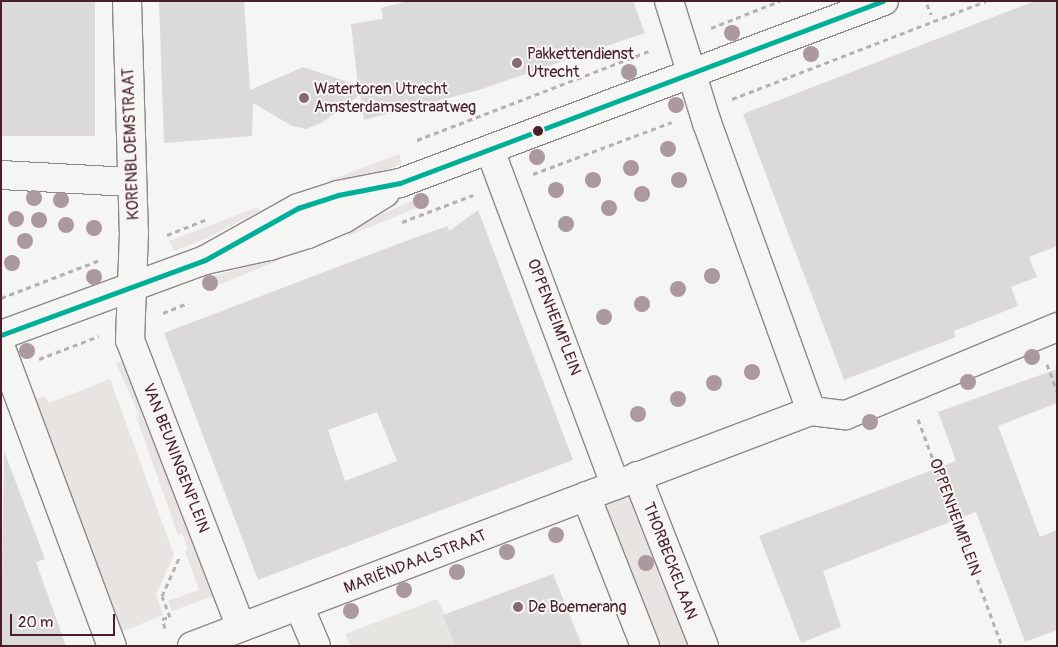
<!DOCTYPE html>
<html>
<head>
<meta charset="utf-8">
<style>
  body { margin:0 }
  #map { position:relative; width:1058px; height:647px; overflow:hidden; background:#f5f5f3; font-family:Pangolin,sans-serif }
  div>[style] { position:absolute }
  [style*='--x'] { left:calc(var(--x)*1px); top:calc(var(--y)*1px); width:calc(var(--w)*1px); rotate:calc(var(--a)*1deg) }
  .built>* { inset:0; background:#e7e5e2 }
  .green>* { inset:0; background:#e8e4e2; transform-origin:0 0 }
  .building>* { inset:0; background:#dcdad9; transform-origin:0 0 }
  .path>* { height:3px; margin-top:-1.5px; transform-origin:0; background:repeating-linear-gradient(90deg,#b6b2b2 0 5px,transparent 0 9px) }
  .roads { filter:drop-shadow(1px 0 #8f8788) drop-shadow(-1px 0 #8f8788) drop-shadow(0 1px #8f8788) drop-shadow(0 -1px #8f8788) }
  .minor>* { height:28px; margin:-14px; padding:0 14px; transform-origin:14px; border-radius:14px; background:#f5f5f3 }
  .secondary>* { height:28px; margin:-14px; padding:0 14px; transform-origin:14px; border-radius:14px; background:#f5f5f3 }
  .bus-1>* { height:5px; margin:-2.5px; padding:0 2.5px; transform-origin:2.5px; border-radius:2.5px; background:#00af98 }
  .trees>* { width:16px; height:16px; margin:-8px; border-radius:50%; background:#ab999d }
  .dots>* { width:14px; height:14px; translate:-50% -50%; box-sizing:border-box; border:2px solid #f6f6f2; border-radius:50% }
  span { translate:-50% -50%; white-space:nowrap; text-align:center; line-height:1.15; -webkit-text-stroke:4px #f6f6f2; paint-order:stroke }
  .poi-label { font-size:16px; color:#4a1f2b }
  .left { translate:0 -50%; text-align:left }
  .street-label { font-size:16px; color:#4a1f2b }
  .frame { position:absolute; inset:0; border:2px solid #4a1f2b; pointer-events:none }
  .scale { position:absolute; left:10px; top:614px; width:105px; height:22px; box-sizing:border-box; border:2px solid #4a1f2b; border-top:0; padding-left:6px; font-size:15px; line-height:18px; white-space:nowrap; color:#4a1f2b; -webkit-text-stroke:4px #f6f6f2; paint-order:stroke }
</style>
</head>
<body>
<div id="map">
  <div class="built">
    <i style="clip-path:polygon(553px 574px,583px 646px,350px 646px,345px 634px,437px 599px,446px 616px)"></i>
  </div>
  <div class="green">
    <i style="clip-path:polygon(399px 154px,402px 164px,380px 172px,330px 185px,328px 181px)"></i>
    <i style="clip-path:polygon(421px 196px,426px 204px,348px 236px,347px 231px)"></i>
    <i style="clip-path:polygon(258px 207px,260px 211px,207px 238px,174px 251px,169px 241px)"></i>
    <i style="clip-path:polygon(279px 257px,280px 260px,206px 290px,203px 279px)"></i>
    <i style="clip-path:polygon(126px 360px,214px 596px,172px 611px,168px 601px,199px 590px,185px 551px,188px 549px,182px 533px,178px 535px,136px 416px,139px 414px,116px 363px)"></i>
    <i style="clip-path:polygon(110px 379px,174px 555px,156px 594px,163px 615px,121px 632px,34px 400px,45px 396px,49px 403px)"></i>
    <i style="left:637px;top:476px;width:183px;height:55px;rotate:68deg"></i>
  </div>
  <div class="building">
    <i style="left:1px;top:1px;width:94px;height:135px"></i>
    <i style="clip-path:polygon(159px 1px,244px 1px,250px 90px,303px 67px,358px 85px,351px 24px,383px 19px,381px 8px,408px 1px,633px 1px,645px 33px,479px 90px,364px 120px,360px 95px,321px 123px,306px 129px,292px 126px,253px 103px,252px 136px,164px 143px)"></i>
    <i style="clip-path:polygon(1035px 1px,1057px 1px,1057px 246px,1029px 257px,1037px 277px,1011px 287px,1018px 306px,954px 331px,956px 337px,844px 380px,743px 114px)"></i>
    <i style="clip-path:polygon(evenodd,478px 210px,573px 460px,258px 580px,164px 333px,411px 239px,448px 226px,449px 231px,478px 210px,377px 412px,397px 461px,345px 481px,328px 430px,377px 412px)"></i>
    <i style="clip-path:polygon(1057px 369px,1057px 403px,998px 426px,1040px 537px,1057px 530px,1057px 630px,1025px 642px,976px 512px,823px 571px,841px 627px,801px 643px,759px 536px,956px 461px,938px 412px)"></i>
    <i style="clip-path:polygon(4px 451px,45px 559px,36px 562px,66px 646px,1px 646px)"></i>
    <i style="clip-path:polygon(553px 574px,581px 646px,455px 646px,443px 615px)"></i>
  </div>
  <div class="path">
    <i style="--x:927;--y:4;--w:11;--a:68"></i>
    <i style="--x:711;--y:28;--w:74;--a:-21.4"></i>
    <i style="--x:732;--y:99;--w:272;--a:-21.1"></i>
    <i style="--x:417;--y:140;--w:251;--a:-21"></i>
    <i style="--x:533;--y:174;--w:148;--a:-20.5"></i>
    <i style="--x:402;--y:222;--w:76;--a:-20.8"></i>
    <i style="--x:167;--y:235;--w:43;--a:-21.8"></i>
    <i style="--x:1;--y:298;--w:106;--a:-21"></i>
    <i style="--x:163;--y:313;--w:27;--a:-22"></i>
    <i style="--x:39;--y:359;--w:64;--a:-21"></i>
    <i style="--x:1047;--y:364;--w:30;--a:70"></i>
    <i style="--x:918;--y:419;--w:242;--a:69.7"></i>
    <i style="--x:165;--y:628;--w:9;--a:-108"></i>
    <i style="--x:162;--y:619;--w:8;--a:-14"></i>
    <i style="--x:170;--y:617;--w:22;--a:-111"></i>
    <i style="--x:162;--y:596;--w:42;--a:-65.9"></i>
  </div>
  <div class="roads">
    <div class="minor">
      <i style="--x:127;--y:1;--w:231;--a:88.3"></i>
      <i style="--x:134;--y:232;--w:108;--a:92.1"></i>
      <i style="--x:130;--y:340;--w:305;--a:68.9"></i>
      <i style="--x:669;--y:1;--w:128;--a:72.7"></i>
      <i style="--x:707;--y:123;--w:306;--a:70.1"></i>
      <i style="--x:490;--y:150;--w:358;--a:69.5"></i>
      <i style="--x:1;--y:175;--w:130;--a:3.1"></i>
      <i style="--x:1;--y:348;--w:318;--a:69.6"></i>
      <i style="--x:637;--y:476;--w:183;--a:68.5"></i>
      <i style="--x:586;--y:496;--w:161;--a:68.5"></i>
      <i style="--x:299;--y:606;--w:43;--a:67"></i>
      <i style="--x:192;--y:646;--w:662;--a:-20.79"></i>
      <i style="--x:811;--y:411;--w:35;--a:7"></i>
      <i style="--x:846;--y:415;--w:229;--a:-22.6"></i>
    </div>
    <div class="secondary">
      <i style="--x:205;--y:260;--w:107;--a:-29.2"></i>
      <i style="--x:298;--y:208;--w:42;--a:-18"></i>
      <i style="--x:338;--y:195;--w:63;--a:-11"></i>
      <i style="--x:400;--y:183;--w:517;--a:-20.61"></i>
      <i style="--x:1;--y:335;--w:217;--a:-20.2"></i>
      <i style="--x:205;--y:260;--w:66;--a:-12.3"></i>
      <i style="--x:269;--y:246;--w:41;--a:-17.1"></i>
      <i style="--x:308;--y:234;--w:40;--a:-23.4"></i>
      <i style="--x:345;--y:218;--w:47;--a:-32"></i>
    </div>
  </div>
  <div class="bus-1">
    <i style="--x:1;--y:335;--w:217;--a:-20.2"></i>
    <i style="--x:205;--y:260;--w:107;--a:-29.2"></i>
    <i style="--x:298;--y:208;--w:42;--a:-18"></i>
    <i style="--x:338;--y:195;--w:63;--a:-11"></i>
    <i style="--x:400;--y:183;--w:516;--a:-20.65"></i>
  </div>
  <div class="trees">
    <i style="left:732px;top:33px"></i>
    <i style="left:811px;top:54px"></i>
    <i style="left:629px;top:72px"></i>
    <i style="left:676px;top:105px"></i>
    <i style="left:668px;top:149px"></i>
    <i style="left:537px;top:157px"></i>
    <i style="left:631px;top:168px"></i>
    <i style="left:593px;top:180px"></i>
    <i style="left:679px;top:180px"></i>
    <i style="left:556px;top:190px"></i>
    <i style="left:642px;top:194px"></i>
    <i style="left:34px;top:198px"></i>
    <i style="left:61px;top:200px"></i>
    <i style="left:421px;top:201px"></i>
    <i style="left:609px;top:208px"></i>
    <i style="left:16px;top:219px"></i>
    <i style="left:39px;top:220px"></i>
    <i style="left:566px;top:224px"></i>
    <i style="left:66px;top:225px"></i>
    <i style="left:94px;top:228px"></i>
    <i style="left:25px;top:241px"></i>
    <i style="left:12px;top:263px"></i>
    <i style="left:712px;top:276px"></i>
    <i style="left:94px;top:277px"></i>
    <i style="left:210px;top:283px"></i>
    <i style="left:678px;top:289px"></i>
    <i style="left:642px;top:304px"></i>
    <i style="left:604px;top:317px"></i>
    <i style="left:27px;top:351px"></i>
    <i style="left:1032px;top:357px"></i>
    <i style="left:752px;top:372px"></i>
    <i style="left:968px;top:382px"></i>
    <i style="left:714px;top:383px"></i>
    <i style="left:678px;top:399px"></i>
    <i style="left:638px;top:414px"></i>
    <i style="left:870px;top:422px"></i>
    <i style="left:556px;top:535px"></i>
    <i style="left:507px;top:552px"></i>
    <i style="left:646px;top:563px"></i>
    <i style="left:457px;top:572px"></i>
    <i style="left:404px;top:590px"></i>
    <i style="left:351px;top:611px"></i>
  </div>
  <div class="dots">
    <i style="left:517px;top:63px;background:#866a71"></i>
    <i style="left:304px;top:98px;background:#866a71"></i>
    <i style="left:538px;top:131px;background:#4a1f2b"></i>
    <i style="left:518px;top:607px;background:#866a71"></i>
  </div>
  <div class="poi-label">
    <span class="left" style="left:527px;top:63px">Pakkettendienst<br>Utrecht</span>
    <span class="left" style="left:314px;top:98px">Watertoren Utrecht<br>Amsterdamsestraatweg</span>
    <span class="left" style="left:528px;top:607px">De Boemerang</span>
  </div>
  <div class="street-label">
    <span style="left:131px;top:144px;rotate:-92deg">KORENBLOEMSTRAAT</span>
    <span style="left:554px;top:317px;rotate:69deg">OPPENHEIMPLEIN</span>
    <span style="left:176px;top:458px;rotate:69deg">VAN BEUNINGENPLEIN</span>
    <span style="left:955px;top:517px;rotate:70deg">OPPENHEIMPLEIN</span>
    <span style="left:670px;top:561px;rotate:69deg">THORBECKELAAN</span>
    <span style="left:415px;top:562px;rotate:-21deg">MARIËNDAALSTRAAT</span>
  </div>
  <div class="frame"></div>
  <div class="scale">20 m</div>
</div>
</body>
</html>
